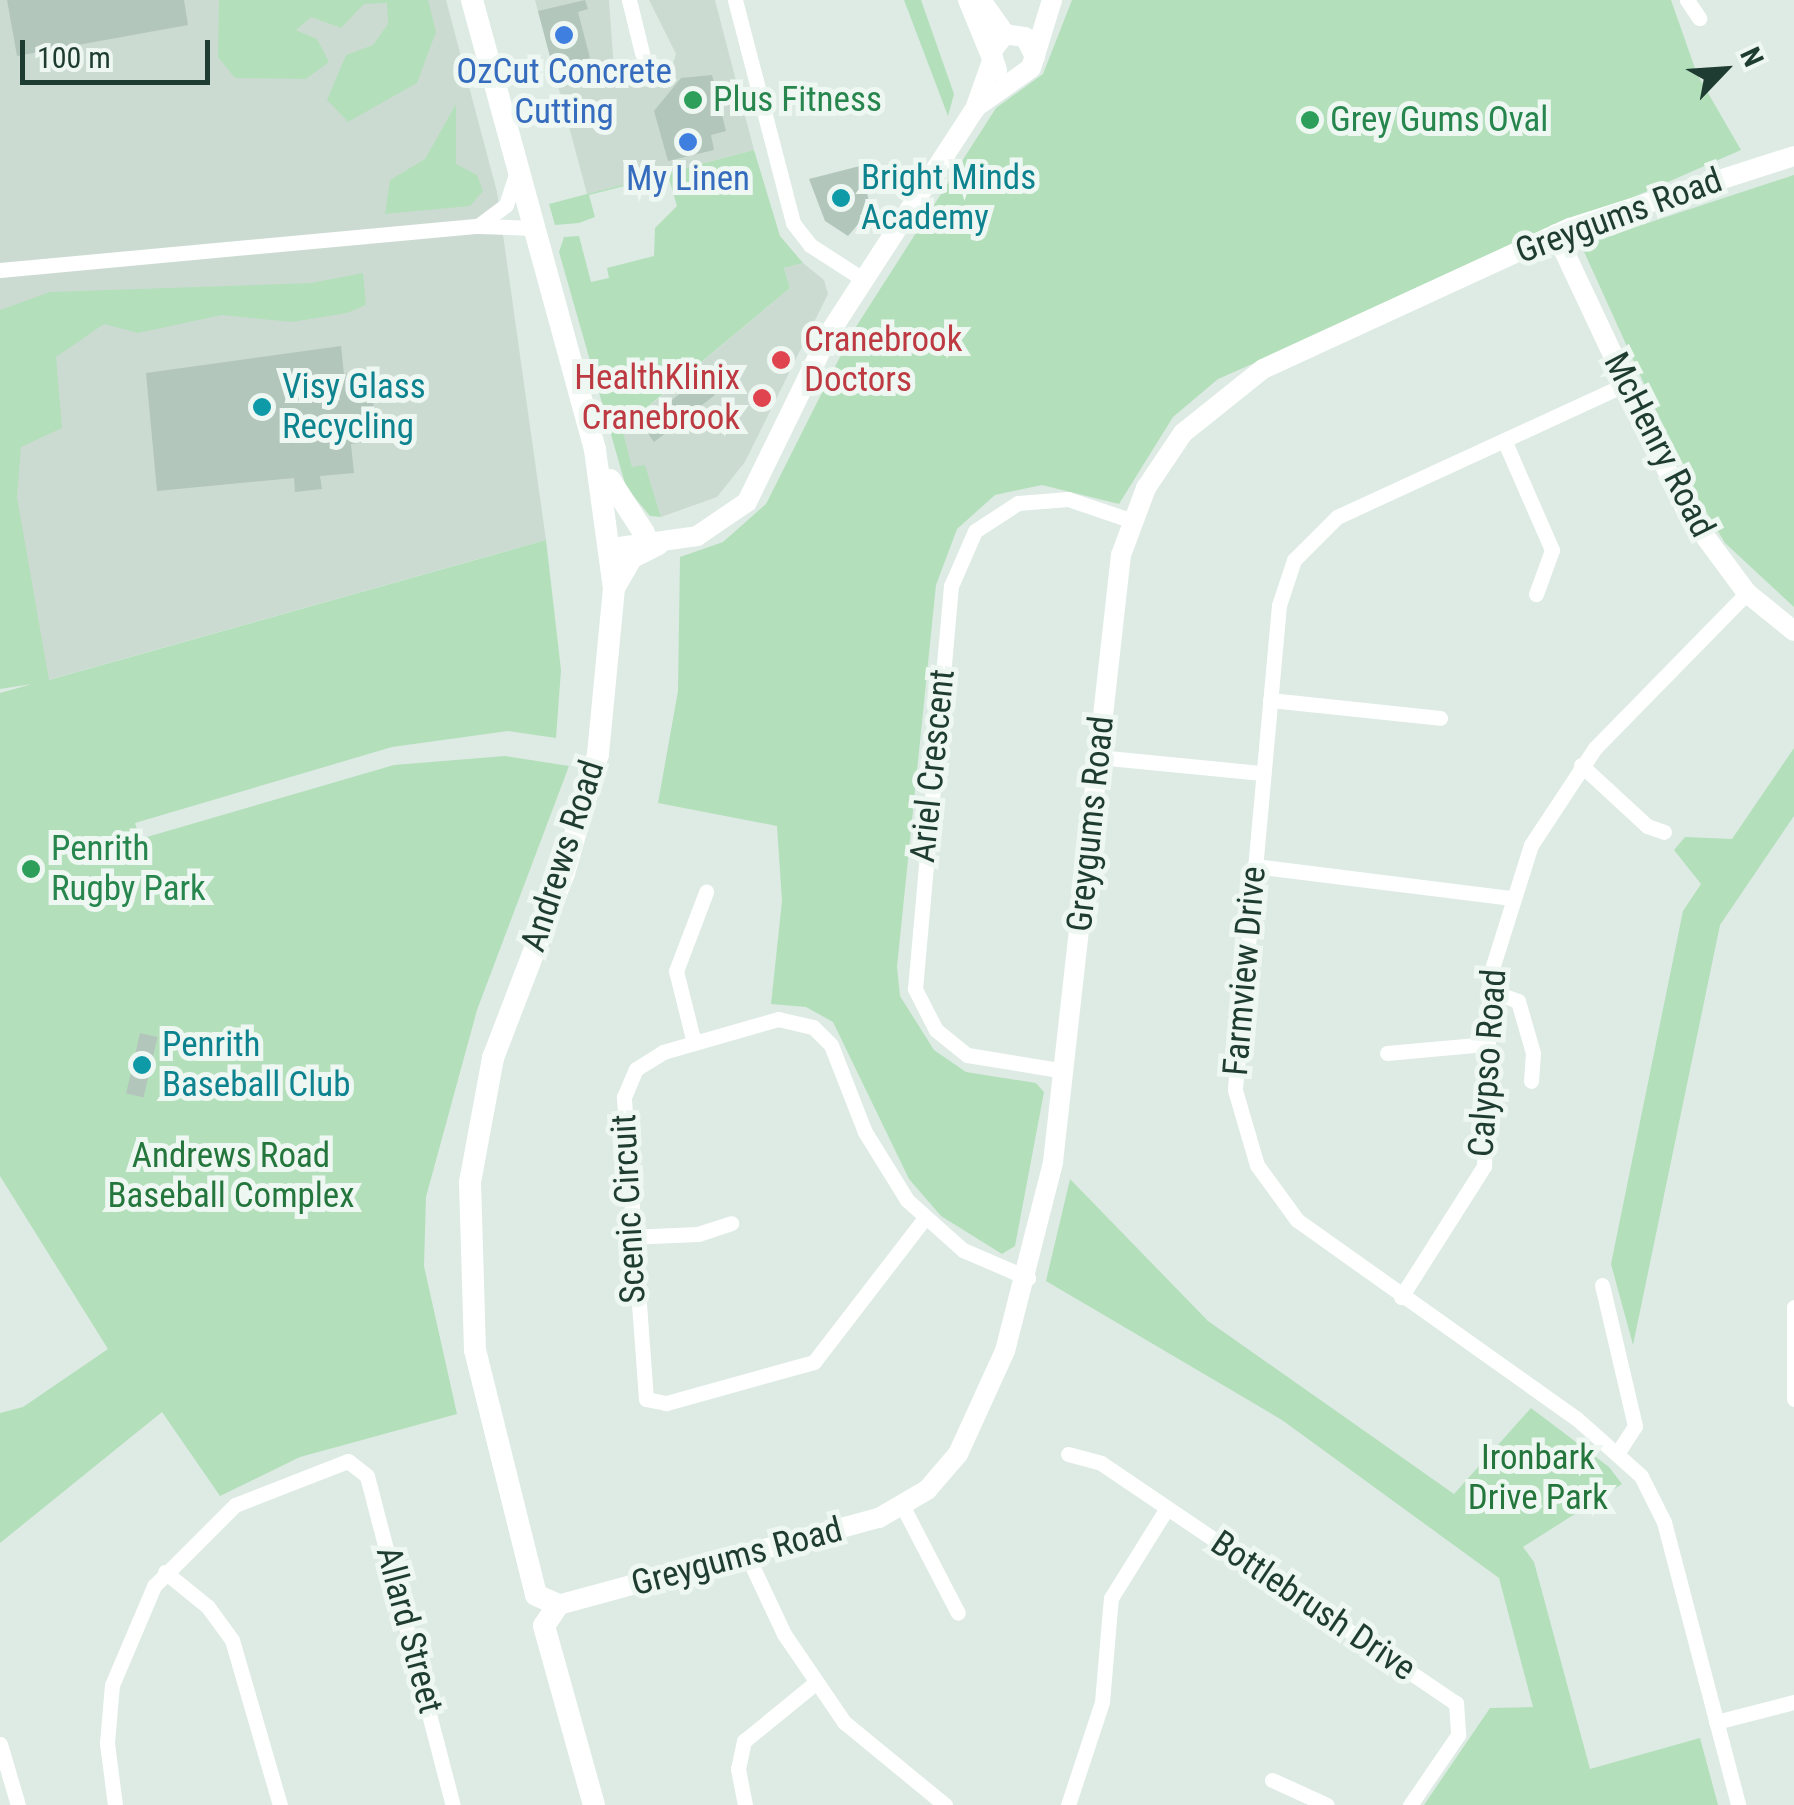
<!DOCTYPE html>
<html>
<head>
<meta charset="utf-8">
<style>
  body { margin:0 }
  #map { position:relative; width:1794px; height:1805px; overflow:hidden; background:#ddebe4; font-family:"Roboto Condensed",sans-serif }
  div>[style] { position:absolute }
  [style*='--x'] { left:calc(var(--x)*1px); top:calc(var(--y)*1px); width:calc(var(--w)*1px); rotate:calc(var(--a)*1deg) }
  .built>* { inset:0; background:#ccdbd2 }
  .green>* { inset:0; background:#b4dfbb }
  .building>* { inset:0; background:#b3c6bc; transform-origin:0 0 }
  .minor>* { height:15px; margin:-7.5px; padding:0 7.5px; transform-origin:7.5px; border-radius:7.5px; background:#fff }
  .tertiary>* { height:20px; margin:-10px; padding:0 10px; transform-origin:10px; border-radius:10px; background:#fff }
  .secondary>* { height:22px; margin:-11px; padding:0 11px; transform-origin:11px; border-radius:11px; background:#fff }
  .dots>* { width:28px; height:28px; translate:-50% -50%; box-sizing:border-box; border:5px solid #eef7f2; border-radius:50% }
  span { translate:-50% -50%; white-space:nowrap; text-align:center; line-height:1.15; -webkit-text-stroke:10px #eef7f2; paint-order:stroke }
  .shop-label { font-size:35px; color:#366cbe }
  .leisure-label { font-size:35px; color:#27864d }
  .left { translate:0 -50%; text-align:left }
  .culture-label { font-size:35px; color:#0d838f }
  .street-label { font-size:35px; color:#1e3c31 }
  .health-label { font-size:35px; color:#be3a42 }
  .right { translate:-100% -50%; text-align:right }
  .park-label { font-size:35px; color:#24763c }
  .north { position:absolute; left:1674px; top:20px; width:100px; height:100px; -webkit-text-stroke:8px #eef7f2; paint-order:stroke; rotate:65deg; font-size:28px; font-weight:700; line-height:40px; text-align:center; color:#1e3c31 }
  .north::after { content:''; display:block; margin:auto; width:35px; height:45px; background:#1e3c31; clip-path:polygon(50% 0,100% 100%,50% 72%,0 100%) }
  .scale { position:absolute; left:20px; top:40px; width:190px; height:45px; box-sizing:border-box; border:5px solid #1e3c31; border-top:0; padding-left:12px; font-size:30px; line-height:35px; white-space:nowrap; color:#1e3c31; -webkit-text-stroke:8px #eef7f2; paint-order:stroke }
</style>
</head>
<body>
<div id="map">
  <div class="built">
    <i style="clip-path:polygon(0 0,446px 0,497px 192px,546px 540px,48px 680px,0 422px)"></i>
    <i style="clip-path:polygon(535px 0,609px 0,614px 70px,646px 87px,670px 73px,676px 54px,649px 0,715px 0,754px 150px,587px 194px)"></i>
    <i style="clip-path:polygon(803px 263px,824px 280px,828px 294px,745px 462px,717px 497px,661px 517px,645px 466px,632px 468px,622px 429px,790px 288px,784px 268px)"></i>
  </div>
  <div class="green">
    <i style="clip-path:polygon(219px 0,428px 0,436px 32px,417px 83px,348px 122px,327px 100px,346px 55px,373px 45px,388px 24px,387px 3px,364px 4px,341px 28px,311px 17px,296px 30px,317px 39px,329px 62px,306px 79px,235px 78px,218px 57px)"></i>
    <i style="clip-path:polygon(904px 0,921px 0,954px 94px,948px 116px)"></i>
    <i style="clip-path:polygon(1072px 0,1671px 0,1697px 74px,1741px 150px,1218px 379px,1173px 417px,1119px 504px,1042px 485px,995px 495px,957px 529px,936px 585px,897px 967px,900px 996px,934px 1050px,966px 1072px,1036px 1083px,1044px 1092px,1015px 1246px,1002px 1254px,941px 1216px,909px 1179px,833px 1022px,806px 1007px,771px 1004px,782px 901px,777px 826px,658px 803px,678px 691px,680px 557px,723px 542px,766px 504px,852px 333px,996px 108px,1043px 74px)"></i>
    <i style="clip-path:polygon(456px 104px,456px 164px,477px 175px,483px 191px,470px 206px,385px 214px,390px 180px,425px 159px)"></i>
    <i style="clip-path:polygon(754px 150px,780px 236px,803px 263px,784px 268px,790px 288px,622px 428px,632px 467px,645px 465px,661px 517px,650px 516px,626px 487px,559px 252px,564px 237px,579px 236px,591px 282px,609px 278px,607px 268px,654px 256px,655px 228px,677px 206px,668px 175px,589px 195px,595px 217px,579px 223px,555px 225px,549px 204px)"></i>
    <i style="clip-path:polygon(1794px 175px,1794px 607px,1725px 543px,1689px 483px,1581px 245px)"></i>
    <i style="clip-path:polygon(363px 273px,366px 305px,347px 313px,292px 322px,222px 315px,138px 333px,104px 324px,56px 357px,62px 428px,21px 447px,17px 497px,49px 680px,546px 540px,561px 670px,556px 738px,508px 731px,392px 747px,135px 823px,140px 839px,394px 765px,505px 756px,569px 766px,477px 1010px,426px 1197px,424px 1266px,457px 1414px,300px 1457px,220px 1496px,162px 1412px,0 1543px,0 1413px,23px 1407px,108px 1349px,0 1176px,0 693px,32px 684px,0 689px,0 310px,50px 292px,311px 283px)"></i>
    <i style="clip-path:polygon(1794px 748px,1794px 816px,1720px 925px,1633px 1345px,1611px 1264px,1683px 911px,1701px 884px,1674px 850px,1685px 837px,1732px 839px)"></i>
    <i style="clip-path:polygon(1070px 1179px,1208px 1321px,1454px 1494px,1531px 1408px,1609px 1467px,1622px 1484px,1523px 1547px,1534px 1562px,1590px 1769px,1700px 1738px,1718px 1805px,1424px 1805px,1490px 1708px,1533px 1707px,1499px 1578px,1282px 1420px,1046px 1281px)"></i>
  </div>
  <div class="building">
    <i style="clip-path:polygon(7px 0,184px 0,188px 25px,17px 56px)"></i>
    <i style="clip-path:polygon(585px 0,588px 9px,578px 12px,590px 58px,553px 68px,538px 11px)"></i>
    <i style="clip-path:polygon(712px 75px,726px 131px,711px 135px,714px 150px,668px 161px,654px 111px,681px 78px)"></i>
    <i style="clip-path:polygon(860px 166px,871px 209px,848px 236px,825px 221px,809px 179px)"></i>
    <i style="clip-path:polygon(341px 346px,344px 374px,370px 371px,377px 441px,351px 444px,354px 473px,320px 476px,322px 489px,295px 492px,294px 478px,157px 491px,146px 373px)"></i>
    <i style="clip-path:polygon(696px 380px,715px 395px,654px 442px,649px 435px,658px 412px)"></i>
    <i style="left:140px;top:1033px;width:18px;height:62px;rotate:13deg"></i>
  </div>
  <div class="minor">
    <i style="--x:629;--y:0;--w:55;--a:76.2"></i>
    <i style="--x:735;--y:0;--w:230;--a:75.4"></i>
    <i style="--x:793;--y:223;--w:28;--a:52"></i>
    <i style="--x:810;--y:245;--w:64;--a:32.9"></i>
    <i style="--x:1687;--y:0;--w:22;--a:56"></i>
    <i style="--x:478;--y:226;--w:35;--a:-37"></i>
    <i style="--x:506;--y:205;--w:35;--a:-72"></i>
    <i style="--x:0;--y:270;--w:480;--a:-5.3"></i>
    <i style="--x:478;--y:226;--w:56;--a:2"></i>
    <i style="--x:1626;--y:384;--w:318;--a:155.3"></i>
    <i style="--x:1337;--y:517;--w:61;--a:135"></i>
    <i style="--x:1294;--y:560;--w:47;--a:108.4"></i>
    <i style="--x:1279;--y:605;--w:487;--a:95.2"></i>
    <i style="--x:1235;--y:1090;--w:78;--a:73.7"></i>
    <i style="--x:1257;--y:1165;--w:68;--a:54"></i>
    <i style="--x:1297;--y:1220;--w:342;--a:35.4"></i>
    <i style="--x:1576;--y:1418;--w:87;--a:41.7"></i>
    <i style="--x:1641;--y:1476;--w:51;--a:63.4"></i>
    <i style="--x:1664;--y:1522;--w:293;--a:75.3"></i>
    <i style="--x:1504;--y:440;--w:120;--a:66.4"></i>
    <i style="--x:1552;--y:550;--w:47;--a:110"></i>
    <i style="--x:1270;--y:700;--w:171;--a:6"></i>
    <i style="--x:1098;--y:757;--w:165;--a:5.6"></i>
    <i style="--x:1581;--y:765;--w:90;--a:42.7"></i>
    <i style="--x:1647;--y:826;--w:18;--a:19"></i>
    <i style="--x:1254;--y:866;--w:258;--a:7.1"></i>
    <i style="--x:1488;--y:990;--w:32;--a:20"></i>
    <i style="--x:1518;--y:1001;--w:54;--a:73.9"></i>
    <i style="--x:1533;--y:1053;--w:28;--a:94"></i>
    <i style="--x:694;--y:1043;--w:74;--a:-104"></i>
    <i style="--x:676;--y:971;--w:85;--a:-69.2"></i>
    <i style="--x:1387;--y:1053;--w:98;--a:-5.2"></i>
    <i style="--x:1065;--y:1071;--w:99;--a:-170.7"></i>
    <i style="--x:967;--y:1055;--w:40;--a:-141"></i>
    <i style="--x:936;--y:1030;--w:46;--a:-117.1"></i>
    <i style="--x:915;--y:989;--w:405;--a:-84.9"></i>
    <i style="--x:951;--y:586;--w:60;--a:-66.4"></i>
    <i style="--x:975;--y:531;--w:51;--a:-33.1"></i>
    <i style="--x:1018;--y:503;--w:50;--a:-4.6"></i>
    <i style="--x:1068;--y:499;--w:65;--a:18.7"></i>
    <i style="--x:924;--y:1219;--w:180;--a:127.6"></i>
    <i style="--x:814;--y:1362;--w:154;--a:164.5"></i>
    <i style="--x:666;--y:1403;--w:20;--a:-169"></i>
    <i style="--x:646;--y:1399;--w:303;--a:-94.2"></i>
    <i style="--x:624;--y:1097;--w:30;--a:-67"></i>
    <i style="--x:636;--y:1069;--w:32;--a:-32"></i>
    <i style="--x:663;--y:1052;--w:120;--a:-16"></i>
    <i style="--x:778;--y:1019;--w:36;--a:13"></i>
    <i style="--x:813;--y:1027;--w:25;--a:45"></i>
    <i style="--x:831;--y:1045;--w:93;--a:68.7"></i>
    <i style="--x:865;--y:1132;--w:80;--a:58.3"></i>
    <i style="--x:907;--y:1200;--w:75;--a:41.8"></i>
    <i style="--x:963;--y:1250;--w:71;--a:23.3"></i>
    <i style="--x:628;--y:1237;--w:70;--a:-2.5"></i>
    <i style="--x:698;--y:1234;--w:35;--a:-18"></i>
    <i style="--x:1602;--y:1285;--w:145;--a:76.8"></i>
    <i style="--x:1635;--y:1426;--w:30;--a:123"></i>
    <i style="--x:1401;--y:1297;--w:155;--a:-57.6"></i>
    <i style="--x:1484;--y:1166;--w:191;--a:-88.2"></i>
    <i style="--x:1490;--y:975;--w:136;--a:-72.5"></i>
    <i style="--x:1531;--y:845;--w:116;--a:-56.6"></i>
    <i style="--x:1595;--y:748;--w:217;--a:-45.6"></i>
    <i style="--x:1794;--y:1307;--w:92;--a:90"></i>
    <i style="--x:1068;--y:1454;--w:34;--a:15"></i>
    <i style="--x:1101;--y:1463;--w:429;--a:34.1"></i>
    <i style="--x:1456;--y:1703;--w:32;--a:86"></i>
    <i style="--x:1458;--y:1735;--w:85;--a:124.4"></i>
    <i style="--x:903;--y:1507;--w:119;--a:62.6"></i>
    <i style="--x:747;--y:1555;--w:87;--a:64.9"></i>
    <i style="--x:784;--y:1634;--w:107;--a:55.7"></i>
    <i style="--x:844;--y:1722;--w:131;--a:39.4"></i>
    <i style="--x:165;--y:1572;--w:55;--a:39.1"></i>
    <i style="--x:208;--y:1607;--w:41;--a:54"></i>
    <i style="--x:232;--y:1640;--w:172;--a:73.8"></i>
    <i style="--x:1716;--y:1722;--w:81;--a:-14.4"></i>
    <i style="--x:0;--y:1744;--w:64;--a:73.6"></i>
    <i style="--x:1272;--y:1780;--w:60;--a:24.4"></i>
    <i style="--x:115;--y:1805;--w:63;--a:-97.4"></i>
    <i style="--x:107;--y:1743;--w:58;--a:-85.1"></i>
    <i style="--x:112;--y:1685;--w:108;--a:-67"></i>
    <i style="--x:154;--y:1586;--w:115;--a:-45"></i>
    <i style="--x:235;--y:1505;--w:121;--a:-21.3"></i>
    <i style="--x:348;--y:1461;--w:24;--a:38"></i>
    <i style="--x:367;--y:1476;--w:340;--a:75.4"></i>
    <i style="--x:745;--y:1805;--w:37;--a:-101"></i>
    <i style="--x:738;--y:1769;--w:29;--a:-78"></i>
    <i style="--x:744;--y:1741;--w:92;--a:-39.2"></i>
    <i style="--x:1068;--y:1805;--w:108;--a:-71.7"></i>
    <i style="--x:1102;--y:1702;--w:104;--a:-85.1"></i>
    <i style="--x:1111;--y:1598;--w:106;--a:-58.1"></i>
  </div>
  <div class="tertiary">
    <i style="--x:968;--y:0;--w:61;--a:67.7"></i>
    <i style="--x:981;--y:0;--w:42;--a:54.8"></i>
    <i style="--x:997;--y:70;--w:19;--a:-108"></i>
    <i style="--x:991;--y:52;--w:23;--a:-52"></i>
    <i style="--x:1005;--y:34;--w:20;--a:9"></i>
    <i style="--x:1025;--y:37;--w:22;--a:63"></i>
    <i style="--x:980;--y:104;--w:62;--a:-35.2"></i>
    <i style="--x:1031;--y:68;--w:71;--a:-72.8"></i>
    <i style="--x:1556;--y:234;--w:307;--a:64.8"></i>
    <i style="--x:1687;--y:512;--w:101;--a:53.5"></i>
    <i style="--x:1747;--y:593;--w:60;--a:39"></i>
    <i style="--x:612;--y:548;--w:86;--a:-8"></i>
    <i style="--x:697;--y:536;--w:60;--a:-34.2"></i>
    <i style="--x:747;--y:502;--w:189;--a:-64"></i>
    <i style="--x:830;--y:332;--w:266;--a:-57"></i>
    <i style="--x:975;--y:109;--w:51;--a:-70.5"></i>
    <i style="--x:558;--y:1605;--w:333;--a:-15.2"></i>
    <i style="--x:879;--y:1518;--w:56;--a:-30.3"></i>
    <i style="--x:927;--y:1490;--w:48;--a:-49.3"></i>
    <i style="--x:958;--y:1454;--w:113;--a:-65.5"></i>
    <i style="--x:1005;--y:1351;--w:195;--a:-75.7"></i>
    <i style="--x:1053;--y:1162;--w:611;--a:-83.61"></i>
    <i style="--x:1121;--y:555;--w:72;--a:-69.5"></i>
    <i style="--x:1146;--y:488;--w:66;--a:-56.1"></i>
    <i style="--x:1183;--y:433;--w:102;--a:-38.7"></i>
    <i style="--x:1263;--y:369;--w:338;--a:-24.7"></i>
    <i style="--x:1570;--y:228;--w:235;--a:-17.8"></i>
  </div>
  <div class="secondary">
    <i style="--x:472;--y:0;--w:467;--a:74.7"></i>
    <i style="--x:595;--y:450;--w:139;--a:82.2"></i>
    <i style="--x:614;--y:588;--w:167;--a:95.5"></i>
    <i style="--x:598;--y:754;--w:124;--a:105.9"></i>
    <i style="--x:564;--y:873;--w:198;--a:111"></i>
    <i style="--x:493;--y:1058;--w:126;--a:100.5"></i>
    <i style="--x:470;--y:1182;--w:168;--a:88.3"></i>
    <i style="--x:475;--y:1350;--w:252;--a:76"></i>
    <i style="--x:610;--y:480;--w:63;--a:57.3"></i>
    <i style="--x:614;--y:588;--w:34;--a:-60"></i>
    <i style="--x:631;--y:558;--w:30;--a:-27"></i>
    <i style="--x:536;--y:1595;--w:24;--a:24"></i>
    <i style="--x:558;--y:1605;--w:25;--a:124"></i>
    <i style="--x:544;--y:1626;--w:186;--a:74.4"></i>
  </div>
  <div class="dots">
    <i style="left:564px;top:35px;background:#3f7fe0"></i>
    <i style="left:693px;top:100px;background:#2e9e5b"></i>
    <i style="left:1310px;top:120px;background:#2e9e5b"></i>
    <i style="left:688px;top:142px;background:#3f7fe0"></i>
    <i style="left:841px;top:198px;background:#0f9aa8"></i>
    <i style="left:781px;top:360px;background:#e0444e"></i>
    <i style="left:762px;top:398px;background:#e0444e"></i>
    <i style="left:262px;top:407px;background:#0f9aa8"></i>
    <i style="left:31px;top:869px;background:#2e9e5b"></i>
    <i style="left:142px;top:1065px;background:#0f9aa8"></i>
  </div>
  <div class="shop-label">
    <span style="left:564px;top:92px">OzCut Concrete<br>Cutting</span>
    <span style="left:688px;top:179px">My Linen</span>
  </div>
  <div class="leisure-label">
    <span class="left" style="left:713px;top:100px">Plus Fitness</span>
    <span class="left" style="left:1330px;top:120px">Grey Gums Oval</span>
    <span class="left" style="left:51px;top:869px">Penrith<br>Rugby Park</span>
  </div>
  <div class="culture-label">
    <span class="left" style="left:861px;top:198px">Bright Minds<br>Academy</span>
    <span class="left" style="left:282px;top:407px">Visy Glass<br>Recycling</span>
    <span class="left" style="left:162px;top:1065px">Penrith<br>Baseball Club</span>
  </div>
  <div class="street-label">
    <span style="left:1619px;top:216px;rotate:-20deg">Greygums Road</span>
    <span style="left:1659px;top:445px;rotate:63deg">McHenry Road</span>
    <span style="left:933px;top:766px;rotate:-84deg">Ariel Crescent</span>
    <span style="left:1091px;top:824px;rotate:-84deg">Greygums Road</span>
    <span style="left:563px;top:856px;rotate:-72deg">Andrews Road</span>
    <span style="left:1245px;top:971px;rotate:-85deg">Farmview Drive</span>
    <span style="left:1488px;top:1063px;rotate:-86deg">Calypso Road</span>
    <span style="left:629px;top:1209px;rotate:-93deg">Scenic Circuit</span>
    <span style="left:737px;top:1557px;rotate:-15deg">Greygums Road</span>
    <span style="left:1313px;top:1606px;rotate:34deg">Bottlebrush Drive</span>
    <span style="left:409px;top:1630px;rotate:75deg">Allard Street</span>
  </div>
  <div class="health-label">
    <span class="left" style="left:804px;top:360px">Cranebrook<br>Doctors</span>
    <span class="right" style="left:740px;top:398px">HealthKlinix<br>Cranebrook</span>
  </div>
  <div class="park-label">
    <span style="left:231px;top:1176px">Andrews Road<br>Baseball Complex</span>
    <span style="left:1538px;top:1478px">Ironbark<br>Drive Park</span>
  </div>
  <div class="north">N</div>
  <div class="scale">100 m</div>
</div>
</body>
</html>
